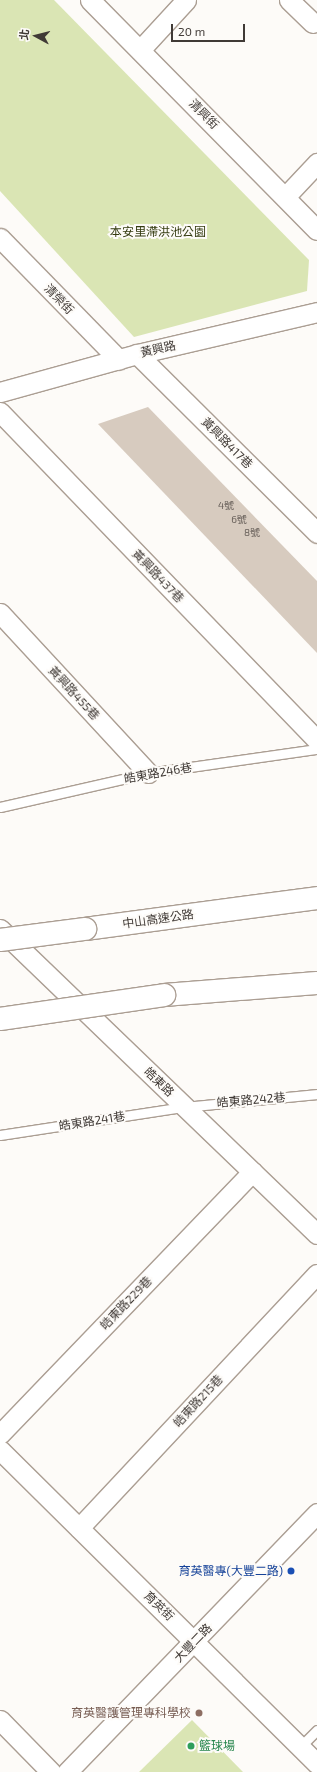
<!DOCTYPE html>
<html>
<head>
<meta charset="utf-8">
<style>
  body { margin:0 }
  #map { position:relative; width:317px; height:1772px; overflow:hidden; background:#fdfbf8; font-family:"Exo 2","Noto Sans TC",sans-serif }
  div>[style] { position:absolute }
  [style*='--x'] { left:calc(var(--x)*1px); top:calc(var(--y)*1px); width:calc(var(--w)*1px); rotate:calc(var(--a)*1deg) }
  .green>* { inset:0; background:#dae5b4 }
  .building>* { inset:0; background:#d7cbbf }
  .roads { filter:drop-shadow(1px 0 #ab9e93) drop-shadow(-1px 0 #ab9e93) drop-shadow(0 1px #ab9e93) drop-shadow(0 -1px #ab9e93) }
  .service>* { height:9px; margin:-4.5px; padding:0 4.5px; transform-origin:4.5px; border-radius:4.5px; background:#fff }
  .minor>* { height:19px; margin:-9.5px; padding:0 9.5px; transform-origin:9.5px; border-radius:9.5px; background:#fff }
  .motorway>* { height:22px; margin:-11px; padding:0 11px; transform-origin:11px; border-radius:11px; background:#fff }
  .bridges { filter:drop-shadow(1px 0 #ab9e93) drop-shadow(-1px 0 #ab9e93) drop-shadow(0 1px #ab9e93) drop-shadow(0 -1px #ab9e93) }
  .motorway-bridge>* { height:22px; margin:-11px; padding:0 11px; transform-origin:11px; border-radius:11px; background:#fff }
  .dots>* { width:11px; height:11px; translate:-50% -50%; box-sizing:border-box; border:2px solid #fdfbf8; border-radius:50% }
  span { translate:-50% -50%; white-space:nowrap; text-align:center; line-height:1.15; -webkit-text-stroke:4px #fdfbf8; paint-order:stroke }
  .number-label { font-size:10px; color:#665e58 }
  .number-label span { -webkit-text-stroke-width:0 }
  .street-label { font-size:12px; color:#403a36 }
  .park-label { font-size:12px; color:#353c11 }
  .transit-label { font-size:12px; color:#164399 }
  .right { translate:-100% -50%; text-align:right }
  .education-label { font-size:12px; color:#785e54 }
  .leisure-label { font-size:12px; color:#27864d }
  .left { translate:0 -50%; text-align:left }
  .north { position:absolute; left:16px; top:16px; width:40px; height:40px; -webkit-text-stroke:3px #fdfbf8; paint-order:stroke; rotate:277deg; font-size:11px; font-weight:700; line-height:16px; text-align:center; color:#403a36 }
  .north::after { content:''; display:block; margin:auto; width:14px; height:18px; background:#403a36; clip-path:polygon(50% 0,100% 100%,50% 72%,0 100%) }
  .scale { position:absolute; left:171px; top:24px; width:74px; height:18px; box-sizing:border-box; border:2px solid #403a36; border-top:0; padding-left:5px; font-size:12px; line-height:14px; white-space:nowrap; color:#403a36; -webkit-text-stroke:3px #fdfbf8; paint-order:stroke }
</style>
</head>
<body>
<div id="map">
  <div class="green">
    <i style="clip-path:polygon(0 0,54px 0,309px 260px,307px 291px,134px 337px,0 191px)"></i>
    <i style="clip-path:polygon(192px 1720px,243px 1772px,139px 1772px)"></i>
  </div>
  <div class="building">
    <i style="clip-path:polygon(148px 407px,317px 581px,317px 653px,98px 424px)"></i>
  </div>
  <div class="roads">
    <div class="service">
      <i style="--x:0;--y:807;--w:152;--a:-12.9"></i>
      <i style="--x:148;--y:773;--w:171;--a:-8.1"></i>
      <i style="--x:0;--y:1135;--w:186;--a:-8.7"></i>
      <i style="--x:184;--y:1107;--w:134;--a:-5.6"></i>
      <i style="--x:300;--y:1747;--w:24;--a:-45"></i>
    </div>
    <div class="minor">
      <i style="--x:90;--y:0;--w:323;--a:45.4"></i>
      <i style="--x:289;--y:0;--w:33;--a:44"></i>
      <i style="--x:140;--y:50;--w:68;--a:-47.4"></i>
      <i style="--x:285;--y:197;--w:47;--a:-46.7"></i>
      <i style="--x:0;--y:238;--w:170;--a:45.7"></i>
      <i style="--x:137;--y:354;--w:254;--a:44.8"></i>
      <i style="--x:0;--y:392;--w:142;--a:-15.5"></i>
      <i style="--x:137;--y:354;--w:185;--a:-13.1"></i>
      <i style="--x:0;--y:412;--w:456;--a:46"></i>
      <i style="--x:0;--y:613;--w:218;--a:47.2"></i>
      <i style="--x:0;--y:929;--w:440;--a:43.9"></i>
      <i style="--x:0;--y:1434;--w:364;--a:-46.1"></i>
      <i style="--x:0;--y:1450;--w:446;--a:44.7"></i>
      <i style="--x:79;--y:1528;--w:348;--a:-46.9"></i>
      <i style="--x:0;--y:1720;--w:73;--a:45.6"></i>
      <i style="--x:67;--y:1772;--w:360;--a:-46"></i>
    </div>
    <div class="motorway">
      <i style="--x:85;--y:929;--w:234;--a:-7.6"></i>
      <i style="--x:164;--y:995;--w:153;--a:-4.5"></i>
    </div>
  </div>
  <div class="bridges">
    <div class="motorway-bridge">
      <i style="--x:0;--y:940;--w:86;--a:-7.4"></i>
      <i style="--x:0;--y:1019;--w:166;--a:-8.3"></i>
    </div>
  </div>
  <div class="dots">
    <i style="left:291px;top:1571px;background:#1a4fb4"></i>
    <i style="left:199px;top:1713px;background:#8d6e63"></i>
    <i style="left:191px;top:1746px;background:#2e9e5b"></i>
  </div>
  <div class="number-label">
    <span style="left:226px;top:506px">4號</span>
    <span style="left:239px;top:520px">6號</span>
    <span style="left:252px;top:533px">8號</span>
  </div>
  <div class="street-label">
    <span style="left:204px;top:114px;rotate:45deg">清興街</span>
    <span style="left:59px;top:299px;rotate:46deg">清榮街</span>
    <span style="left:158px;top:349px;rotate:-13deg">黃興路</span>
    <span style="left:227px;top:443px;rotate:45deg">黃興路417巷</span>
    <span style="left:158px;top:576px;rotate:46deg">黃興路437巷</span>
    <span style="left:74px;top:693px;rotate:47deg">黃興路455巷</span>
    <span style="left:158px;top:773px;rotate:-10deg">皓東路246巷</span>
    <span style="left:158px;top:919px;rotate:-8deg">中山高速公路</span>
    <span style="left:159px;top:1082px;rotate:44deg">皓東路</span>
    <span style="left:251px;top:1100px;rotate:-5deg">皓東路242巷</span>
    <span style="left:92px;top:1121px;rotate:-9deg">皓東路241巷</span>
    <span style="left:126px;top:1303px;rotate:-46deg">皓東路229巷</span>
    <span style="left:198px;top:1401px;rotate:-47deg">皓東路215巷</span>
    <span style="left:159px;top:1606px;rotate:44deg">育英街</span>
    <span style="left:193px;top:1643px;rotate:-46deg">大豐二路</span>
  </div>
  <div class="park-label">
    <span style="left:158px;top:232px">本安里滯洪池公園</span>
  </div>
  <div class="transit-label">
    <span class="right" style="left:283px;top:1571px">育英醫專(大豐二路)</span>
  </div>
  <div class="education-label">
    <span class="right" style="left:191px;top:1713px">育英醫護管理專科學校</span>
  </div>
  <div class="leisure-label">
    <span class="left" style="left:199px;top:1746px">籃球場</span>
  </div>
  <div class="north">北</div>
  <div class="scale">20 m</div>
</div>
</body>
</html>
